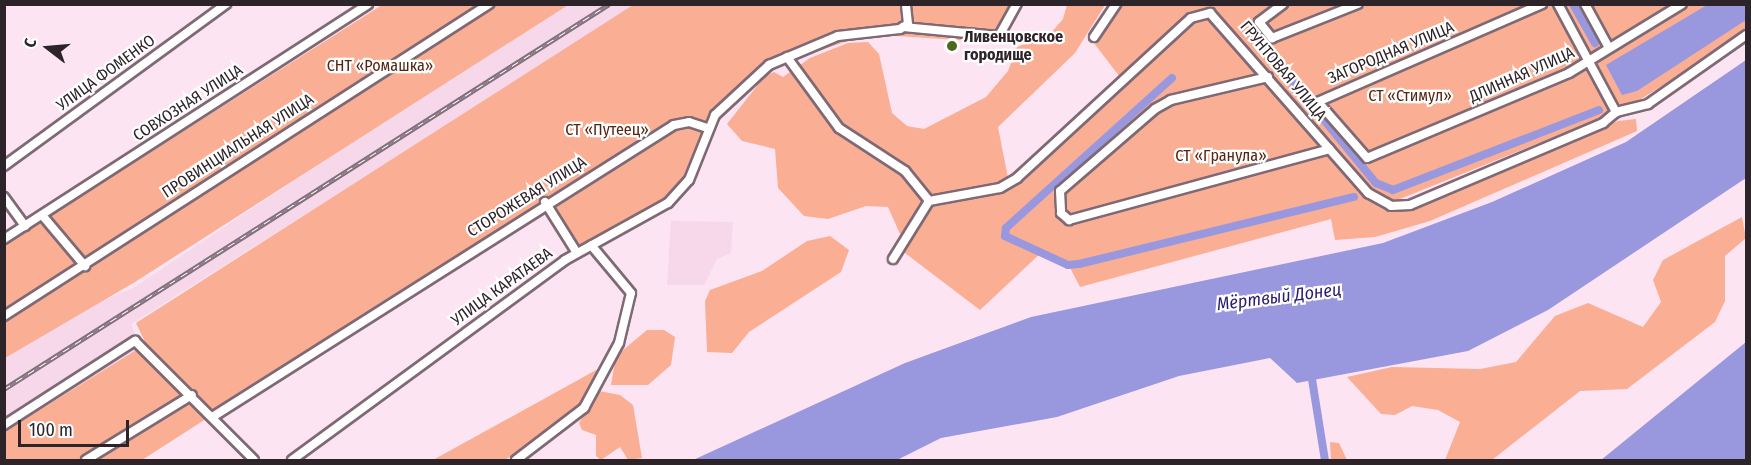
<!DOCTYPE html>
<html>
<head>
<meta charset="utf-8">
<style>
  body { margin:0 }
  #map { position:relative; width:1751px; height:465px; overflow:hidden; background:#fde4f2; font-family:"Fira Sans Condensed",sans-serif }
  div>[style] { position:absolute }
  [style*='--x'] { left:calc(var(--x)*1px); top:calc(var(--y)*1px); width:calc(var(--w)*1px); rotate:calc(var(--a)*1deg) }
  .built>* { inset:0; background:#f7d7ea }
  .green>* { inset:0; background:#faae93 }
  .water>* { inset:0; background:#9998df }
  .canal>* { height:8px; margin:-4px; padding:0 4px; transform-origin:4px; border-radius:4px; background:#9998df }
  .roads { filter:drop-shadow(2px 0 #7e6975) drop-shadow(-2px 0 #7e6975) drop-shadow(0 2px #7e6975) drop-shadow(0 -2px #7e6975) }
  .minor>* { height:8px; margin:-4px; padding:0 4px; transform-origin:4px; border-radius:4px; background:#fff }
  .rail>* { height:4.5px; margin-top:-2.25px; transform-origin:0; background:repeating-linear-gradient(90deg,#fff 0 7px,#807079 0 14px); box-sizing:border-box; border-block:2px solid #807079 }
  .dots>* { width:16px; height:16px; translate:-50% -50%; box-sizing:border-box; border:3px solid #fff; border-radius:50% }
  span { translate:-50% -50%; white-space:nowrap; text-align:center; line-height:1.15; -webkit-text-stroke:4.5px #fff; paint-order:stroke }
  .poi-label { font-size:16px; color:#2d2429; font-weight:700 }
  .left { translate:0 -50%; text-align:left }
  .street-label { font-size:16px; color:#2d2429 }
  .park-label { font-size:16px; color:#562411 }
  .water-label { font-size:18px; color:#2c1c6e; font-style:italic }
  .frame { position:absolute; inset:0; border:6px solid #2d2429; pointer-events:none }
  .north { position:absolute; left:18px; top:18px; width:60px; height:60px; -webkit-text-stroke:4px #fff; paint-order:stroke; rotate:286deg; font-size:16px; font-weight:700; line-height:24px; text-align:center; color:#2d2429 }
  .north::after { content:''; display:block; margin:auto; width:21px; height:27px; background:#2d2429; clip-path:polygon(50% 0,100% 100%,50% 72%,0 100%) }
  .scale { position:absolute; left:18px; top:420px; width:111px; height:27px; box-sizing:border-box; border:3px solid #2d2429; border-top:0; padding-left:8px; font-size:18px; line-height:21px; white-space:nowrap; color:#2d2429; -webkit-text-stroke:4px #fff; paint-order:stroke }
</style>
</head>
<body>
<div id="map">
  <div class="built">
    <i style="clip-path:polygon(558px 5px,638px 5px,131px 324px,141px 348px,5px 439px,5px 354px,66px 316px,133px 288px)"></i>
    <i style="clip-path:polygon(671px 221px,733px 222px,731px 253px,717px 259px,704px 285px,667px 285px)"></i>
  </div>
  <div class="green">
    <i style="clip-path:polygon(382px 5px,568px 5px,135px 282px,5px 358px,4px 245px)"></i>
    <i style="clip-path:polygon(633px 5px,1021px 5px,1001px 37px,988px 42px,868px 34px,783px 63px,739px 89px,713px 117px,682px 192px,579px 254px,543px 202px,142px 460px,5px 460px,4px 432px,146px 344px,136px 323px)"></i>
    <i style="clip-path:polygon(1067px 5px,1105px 5px,1075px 53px,998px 127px,1008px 178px,987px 186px,1008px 181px,1120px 77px,1090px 38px,1117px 5px,1746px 5px,1746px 35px,1626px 108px,1380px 207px,1416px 209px,1618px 121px,1636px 119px,1637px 131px,1430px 221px,1375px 237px,1335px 240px,1331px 219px,1080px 287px,1067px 262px,1043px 251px,980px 310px,901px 250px,935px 197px,922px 201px,912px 225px,900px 234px,888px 207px,866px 206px,828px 219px,804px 216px,778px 188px,775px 149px,742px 141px,727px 124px,764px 77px,774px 72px,783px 77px,810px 58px,848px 43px,868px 42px,879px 54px,892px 113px,907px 126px,924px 129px,986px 97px,1008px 71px,1017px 47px,1050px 34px,1063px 19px)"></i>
    <i style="clip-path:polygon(1742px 217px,1746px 238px,1725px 256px,1725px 301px,1715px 322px,1627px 389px,1580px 391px,1492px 460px,1445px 460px,1460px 422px,1438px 410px,1412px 406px,1395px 415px,1381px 414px,1347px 377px,1392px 367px,1480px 369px,1516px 362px,1555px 316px,1588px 303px,1643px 327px,1661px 302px,1653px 280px,1663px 260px)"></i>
    <i style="clip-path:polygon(830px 236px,849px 250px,841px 272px,749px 332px,732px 353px,707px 352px,705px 301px,710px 290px,762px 271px,807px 241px)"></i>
    <i style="clip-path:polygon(647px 330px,664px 330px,675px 337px,671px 365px,648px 385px,611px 385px,616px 356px)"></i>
    <i style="clip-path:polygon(598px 369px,602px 379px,570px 415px,505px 460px,433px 460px)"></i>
    <i style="clip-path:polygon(599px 391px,620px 395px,633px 405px,642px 458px,628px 460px,620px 447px,601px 460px,596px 456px,596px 435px,582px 430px,579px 423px)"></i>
    <i style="clip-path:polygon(1330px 442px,1339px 443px,1347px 460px,1331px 460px)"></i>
  </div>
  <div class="water">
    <i style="clip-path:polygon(1707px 5px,1746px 5px,1746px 20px,1637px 91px,1622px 95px,1606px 65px)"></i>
    <i style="clip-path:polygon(1746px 60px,1746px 178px,1548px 310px,1468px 351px,1297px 383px,1270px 358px,1179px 376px,1057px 417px,941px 438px,897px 460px,693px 460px,905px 363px,1031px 317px,1383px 243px,1492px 202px,1626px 142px)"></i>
    <i style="clip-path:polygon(1746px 342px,1746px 460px,1601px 460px)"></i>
  </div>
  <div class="canal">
    <i style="--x:1573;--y:4;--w:45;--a:60.6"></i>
    <i style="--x:1251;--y:31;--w:197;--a:50.6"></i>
    <i style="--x:1376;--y:183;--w:18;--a:22"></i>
    <i style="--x:1393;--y:190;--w:221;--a:-21.2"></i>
    <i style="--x:1172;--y:78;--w:224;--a:137.9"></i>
    <i style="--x:1006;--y:228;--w:8;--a:97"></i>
    <i style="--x:1005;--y:236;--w:69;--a:24.7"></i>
    <i style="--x:1068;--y:265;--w:11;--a:-5"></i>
    <i style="--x:1079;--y:264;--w:283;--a:-13.7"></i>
    <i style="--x:1311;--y:373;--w:88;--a:80.9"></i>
  </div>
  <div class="roads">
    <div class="minor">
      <i style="--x:1283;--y:4;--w:30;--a:143"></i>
      <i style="--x:1259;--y:22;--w:21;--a:51"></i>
      <i style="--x:1272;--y:38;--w:92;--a:-21.6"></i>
      <i style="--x:1542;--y:4;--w:244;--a:156.4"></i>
      <i style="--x:1318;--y:102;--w:74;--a:48.8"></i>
      <i style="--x:1367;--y:158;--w:219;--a:-22.8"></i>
      <i style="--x:1569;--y:73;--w:132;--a:-31.4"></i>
      <i style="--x:1558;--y:4;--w:123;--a:61.8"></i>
      <i style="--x:1585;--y:4;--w:50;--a:61.4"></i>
      <i style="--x:903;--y:27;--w:96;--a:5.4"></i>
      <i style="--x:999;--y:36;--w:37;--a:-61"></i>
      <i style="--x:1094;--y:37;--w:40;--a:-56"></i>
      <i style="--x:787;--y:57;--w:88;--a:53.8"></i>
      <i style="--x:839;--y:128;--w:79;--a:33.1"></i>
      <i style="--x:905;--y:171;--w:38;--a:51"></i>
      <i style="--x:929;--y:201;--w:72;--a:-10.4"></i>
      <i style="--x:1000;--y:188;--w:20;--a:-30"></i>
      <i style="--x:1017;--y:178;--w:236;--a:-42.6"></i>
      <i style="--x:1191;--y:18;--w:20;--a:-15"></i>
      <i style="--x:1210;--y:13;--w:240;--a:48.7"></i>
      <i style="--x:1368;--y:193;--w:26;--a:29"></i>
      <i style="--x:1391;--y:206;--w:19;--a:-3"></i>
      <i style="--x:1410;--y:205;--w:210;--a:-23"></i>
      <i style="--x:1603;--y:123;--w:17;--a:-40"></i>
      <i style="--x:1616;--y:112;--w:33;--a:-14"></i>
      <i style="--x:1648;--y:104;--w:120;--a:-35.1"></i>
      <i style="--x:1268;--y:77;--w:100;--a:166.7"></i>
      <i style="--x:1171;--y:100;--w:18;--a:151"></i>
      <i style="--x:1155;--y:109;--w:125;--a:139.2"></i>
      <i style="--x:1060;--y:191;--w:22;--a:87"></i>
      <i style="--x:1061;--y:213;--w:11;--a:41"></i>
      <i style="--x:1069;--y:220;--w:270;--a:-15.2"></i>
      <i style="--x:4;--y:166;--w:275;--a:-36.1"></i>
      <i style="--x:4;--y:197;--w:36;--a:54"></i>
      <i style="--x:545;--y:202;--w:60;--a:57.9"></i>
      <i style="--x:42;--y:215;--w:67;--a:49.9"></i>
      <i style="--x:4;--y:239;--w:433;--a:-32.8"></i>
      <i style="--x:893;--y:259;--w:68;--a:-58.2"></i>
      <i style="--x:4;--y:316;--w:577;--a:-32.75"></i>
      <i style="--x:214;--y:416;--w:544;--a:-32.32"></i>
      <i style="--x:674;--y:125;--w:15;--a:-11"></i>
      <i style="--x:689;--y:122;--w:20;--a:18"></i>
      <i style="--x:4;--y:425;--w:156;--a:-32.7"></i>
      <i style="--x:135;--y:341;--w:168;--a:45"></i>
      <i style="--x:86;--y:460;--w:124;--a:-31.5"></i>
      <i style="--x:292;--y:460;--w:338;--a:-36.2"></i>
      <i style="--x:565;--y:260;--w:118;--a:-29"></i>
      <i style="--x:668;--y:203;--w:31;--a:-48"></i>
      <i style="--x:689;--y:180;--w:70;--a:-68.2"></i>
      <i style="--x:715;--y:115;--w:74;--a:-42.8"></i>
      <i style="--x:769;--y:65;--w:75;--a:-22.8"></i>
      <i style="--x:838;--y:36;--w:62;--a:-6.4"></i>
      <i style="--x:900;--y:29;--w:9;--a:-32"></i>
      <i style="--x:908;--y:24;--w:20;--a:-96"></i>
      <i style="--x:516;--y:460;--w:86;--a:-37.4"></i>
      <i style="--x:584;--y:408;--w:74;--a:-61.7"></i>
      <i style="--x:619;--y:343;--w:51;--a:-76.5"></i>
      <i style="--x:631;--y:293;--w:62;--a:-129.8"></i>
    </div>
  </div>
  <div class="rail">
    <i style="--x:4;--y:389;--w:717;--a:-32.47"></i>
  </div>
  <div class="dots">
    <i style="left:952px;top:46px;background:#4c691d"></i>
  </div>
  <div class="poi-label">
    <span class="left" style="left:964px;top:46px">Ливенцовское<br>городище</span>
  </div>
  <div class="street-label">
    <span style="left:1391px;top:53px;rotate:-23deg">ЗАГОРОДНАЯ УЛИЦА</span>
    <span style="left:1283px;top:71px;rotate:50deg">ГРУНТОВАЯ УЛИЦА</span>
    <span style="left:106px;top:73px;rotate:-36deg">УЛИЦА ФОМЕНКО</span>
    <span style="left:1522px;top:75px;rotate:-24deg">ДЛИННАЯ УЛИЦА</span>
    <span style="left:188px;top:103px;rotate:-33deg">СОВХОЗНАЯ УЛИЦА</span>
    <span style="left:238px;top:146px;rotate:-33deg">ПРОВИНЦИАЛЬНАЯ УЛИЦА</span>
    <span style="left:527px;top:197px;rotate:-32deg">СТОРОЖЕВАЯ УЛИЦА</span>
    <span style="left:502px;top:287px;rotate:-36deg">УЛИЦА КАРАТАЕВА</span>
  </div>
  <div class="park-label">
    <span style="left:380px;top:66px">СНТ «Ромашка»</span>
    <span style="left:1410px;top:96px">СТ «Стимул»</span>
    <span style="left:607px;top:130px">СТ «Путеец»</span>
    <span style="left:1221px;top:156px">СТ «Гранула»</span>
  </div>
  <div class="water-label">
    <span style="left:1279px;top:297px;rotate:-7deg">Мёртвый Донец</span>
  </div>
  <div class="frame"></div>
  <div class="north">С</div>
  <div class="scale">100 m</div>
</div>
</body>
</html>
